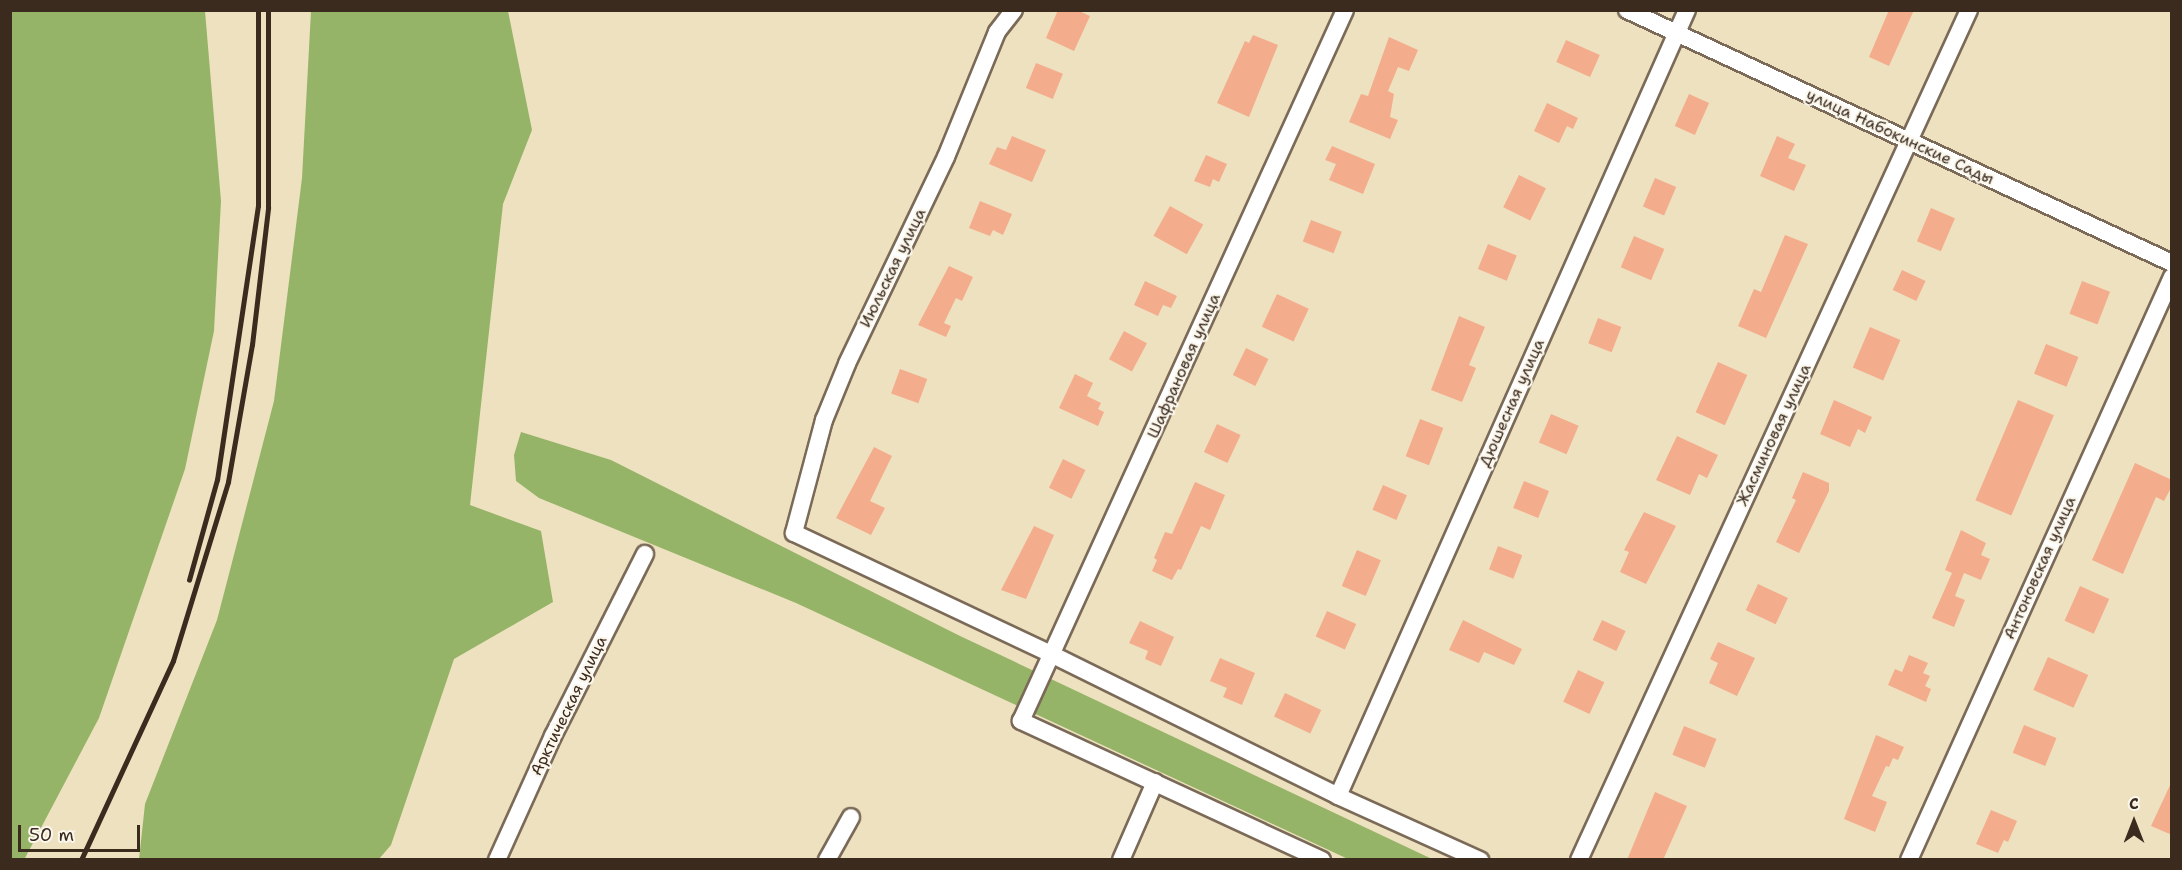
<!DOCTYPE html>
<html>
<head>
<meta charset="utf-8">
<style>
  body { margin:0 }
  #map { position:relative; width:2182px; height:870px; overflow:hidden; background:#eee1c0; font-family:"Shantell Sans",sans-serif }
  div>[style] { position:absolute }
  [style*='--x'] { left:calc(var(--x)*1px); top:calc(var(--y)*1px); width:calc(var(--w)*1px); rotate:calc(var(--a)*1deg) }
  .forest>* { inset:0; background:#96b467 }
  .building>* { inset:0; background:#f3ad8c; transform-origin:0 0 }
  .roads { filter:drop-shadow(2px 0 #7a6a57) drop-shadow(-2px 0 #7a6a57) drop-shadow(0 2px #7a6a57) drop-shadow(0 -2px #7a6a57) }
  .street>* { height:16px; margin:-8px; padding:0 8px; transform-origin:8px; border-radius:8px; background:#fff }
  .rail>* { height:4.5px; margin:-2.25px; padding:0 2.25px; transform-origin:2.25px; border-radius:2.25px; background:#3b2a1e }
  span { translate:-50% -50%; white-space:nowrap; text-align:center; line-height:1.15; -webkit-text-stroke:4.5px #fbf7ec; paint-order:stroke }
  .street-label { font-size:16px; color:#3b2a1e }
  .frame { position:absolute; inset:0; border:12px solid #3b2a1e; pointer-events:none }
  .north { position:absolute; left:2104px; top:792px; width:60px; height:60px; -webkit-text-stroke:4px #fbf7ec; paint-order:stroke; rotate:0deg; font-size:16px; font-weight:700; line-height:24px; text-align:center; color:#3b2a1e }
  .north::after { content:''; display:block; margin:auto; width:21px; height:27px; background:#3b2a1e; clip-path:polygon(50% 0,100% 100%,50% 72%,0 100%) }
  .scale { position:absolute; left:18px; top:825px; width:122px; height:27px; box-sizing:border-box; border:3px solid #3b2a1e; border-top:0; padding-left:8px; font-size:18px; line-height:21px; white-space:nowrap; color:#3b2a1e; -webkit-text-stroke:4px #fbf7ec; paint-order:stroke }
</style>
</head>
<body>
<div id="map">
  <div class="forest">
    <i style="clip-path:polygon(10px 11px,205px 11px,221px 201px,214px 331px,185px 469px,99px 718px,24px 860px,10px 859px)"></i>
    <i style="clip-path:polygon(311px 11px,508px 11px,532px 130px,503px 204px,470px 505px,541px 531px,553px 602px,454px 659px,391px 845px,379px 859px,139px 859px,145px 804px,217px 620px,274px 401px,302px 178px)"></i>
    <i style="clip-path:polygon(521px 432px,611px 460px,958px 635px,1432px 859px,1348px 859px,796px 603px,539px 498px,516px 481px,514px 455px)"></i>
  </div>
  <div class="building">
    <i style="clip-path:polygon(1058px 10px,1077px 10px,1090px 16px,1074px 51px,1046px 38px)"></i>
    <i style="clip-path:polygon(1889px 10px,1914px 10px,1889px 66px,1869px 57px)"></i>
    <i style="clip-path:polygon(1253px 35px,1278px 45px,1249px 117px,1217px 103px,1245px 41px,1249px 43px)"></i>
    <i style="clip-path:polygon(1389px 37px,1418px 50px,1409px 71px,1398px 67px,1388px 91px,1394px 94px,1390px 117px,1398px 120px,1390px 139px,1349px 122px,1361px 94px,1368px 96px)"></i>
    <i style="left:1566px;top:40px;width:37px;height:24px;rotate:24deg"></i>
    <i style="left:1036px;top:63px;width:29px;height:27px;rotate:22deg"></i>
    <i style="left:1689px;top:94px;width:22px;height:35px;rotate:24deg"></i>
    <i style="clip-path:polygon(1547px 103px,1578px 118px,1573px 129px,1567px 126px,1559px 143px,1534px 131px)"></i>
    <i style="clip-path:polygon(1012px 136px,1046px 150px,1032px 182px,989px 164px,997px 147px,1006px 150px)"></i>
    <i style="clip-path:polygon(1777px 136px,1795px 144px,1788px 158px,1806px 165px,1794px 191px,1760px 176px)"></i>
    <i style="clip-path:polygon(1332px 146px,1375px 164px,1363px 194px,1329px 180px,1336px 164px,1325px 160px)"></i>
    <i style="clip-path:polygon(1206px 155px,1227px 164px,1219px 182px,1213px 179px,1210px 187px,1194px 181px)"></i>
    <i style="left:1519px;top:175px;width:30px;height:36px;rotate:26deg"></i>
    <i style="left:1655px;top:178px;width:23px;height:31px;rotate:23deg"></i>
    <i style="clip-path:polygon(980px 201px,1012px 214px,1003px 235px,993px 230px,990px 236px,969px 228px)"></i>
    <i style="left:1170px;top:206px;width:38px;height:34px;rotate:29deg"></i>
    <i style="left:1931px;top:208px;width:26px;height:36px;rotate:23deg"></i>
    <i style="left:1311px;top:220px;width:33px;height:23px;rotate:21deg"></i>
    <i style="clip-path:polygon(1785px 235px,1808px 244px,1766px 338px,1738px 326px,1754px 289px,1761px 292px)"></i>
    <i style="left:1634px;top:236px;width:33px;height:34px;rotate:23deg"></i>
    <i style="left:1488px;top:244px;width:31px;height:27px;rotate:22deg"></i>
    <i style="clip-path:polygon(949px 266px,973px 277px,962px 301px,956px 298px,944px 323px,951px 326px,946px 337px,918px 325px)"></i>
    <i style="left:1902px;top:270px;width:26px;height:22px;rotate:25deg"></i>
    <i style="clip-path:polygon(1145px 281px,1177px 296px,1171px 308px,1163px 305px,1158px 316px,1134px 305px)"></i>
    <i style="left:2082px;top:281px;width:30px;height:35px;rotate:21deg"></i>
    <i style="left:1277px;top:294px;width:35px;height:36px;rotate:25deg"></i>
    <i style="clip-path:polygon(1459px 316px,1485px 327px,1469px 365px,1476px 368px,1462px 402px,1431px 390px)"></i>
    <i style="left:1598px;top:318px;width:25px;height:27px;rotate:21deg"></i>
    <i style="left:1870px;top:327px;width:33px;height:44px;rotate:23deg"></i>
    <i style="left:1124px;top:331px;width:26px;height:32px;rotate:28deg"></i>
    <i style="left:2046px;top:344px;width:35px;height:32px;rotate:22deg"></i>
    <i style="left:1246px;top:348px;width:25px;height:30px;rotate:26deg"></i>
    <i style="left:1718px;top:362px;width:32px;height:55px;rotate:24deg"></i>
    <i style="left:900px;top:369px;width:29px;height:26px;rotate:20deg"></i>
    <i style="clip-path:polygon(1075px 374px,1093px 383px,1087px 396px,1101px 403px,1098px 409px,1104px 412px,1098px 426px,1059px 408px)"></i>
    <i style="clip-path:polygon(1834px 400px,1872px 417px,1865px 433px,1858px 429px,1850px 447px,1820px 434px)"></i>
    <i style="left:2018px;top:400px;width:39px;height:109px;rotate:23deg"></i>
    <i style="left:1551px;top:414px;width:30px;height:31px;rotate:23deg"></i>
    <i style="left:1420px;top:419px;width:25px;height:40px;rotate:21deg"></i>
    <i style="left:1217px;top:424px;width:26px;height:31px;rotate:25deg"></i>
    <i style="clip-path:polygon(1677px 436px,1718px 455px,1707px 478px,1699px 474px,1690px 495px,1656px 480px)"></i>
    <i style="clip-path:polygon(874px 447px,892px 456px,870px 501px,885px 508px,871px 535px,836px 518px)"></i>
    <i style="left:1063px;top:459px;width:25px;height:32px;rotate:26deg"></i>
    <i style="clip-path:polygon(2135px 463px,2172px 480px,2172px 486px,2164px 501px,2156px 497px,2123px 574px,2092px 560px)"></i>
    <i style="clip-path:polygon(1803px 472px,1829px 483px,1829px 491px,1799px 553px,1776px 542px,1796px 500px,1792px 498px)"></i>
    <i style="left:1524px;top:481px;width:27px;height:29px;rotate:22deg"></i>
    <i style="clip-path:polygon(1195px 482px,1225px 495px,1210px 530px,1201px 526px,1181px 570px,1178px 569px,1172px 580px,1152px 571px,1157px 560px,1154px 558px,1165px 532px,1172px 534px)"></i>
    <i style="left:1383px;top:485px;width:26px;height:27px;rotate:23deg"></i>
    <i style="clip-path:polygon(1644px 512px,1676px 526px,1646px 584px,1620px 572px,1629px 552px,1624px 550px)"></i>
    <i style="clip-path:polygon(1034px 526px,1054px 535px,1026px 599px,1001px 590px)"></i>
    <i style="clip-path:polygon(1961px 530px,1986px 543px,1981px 555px,1990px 559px,1981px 580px,1964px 573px,1955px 596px,1965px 600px,1954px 627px,1932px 618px,1952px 573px,1945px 570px)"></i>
    <i style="left:1498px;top:546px;width:26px;height:25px;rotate:21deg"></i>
    <i style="left:1357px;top:550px;width:26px;height:39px;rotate:23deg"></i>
    <i style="left:1758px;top:584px;width:33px;height:29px;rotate:25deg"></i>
    <i style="left:2080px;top:586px;width:32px;height:38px;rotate:24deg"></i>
    <i style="left:1327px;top:611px;width:32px;height:28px;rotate:24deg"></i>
    <i style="clip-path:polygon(1463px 620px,1522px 649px,1514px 665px,1484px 652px,1479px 663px,1449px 650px)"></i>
    <i style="left:1602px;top:620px;width:26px;height:22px;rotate:25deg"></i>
    <i style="clip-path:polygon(1140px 621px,1174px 637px,1161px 666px,1145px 659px,1148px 651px,1129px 643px)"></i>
    <i style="clip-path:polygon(1718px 642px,1755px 658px,1737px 696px,1709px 683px,1718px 663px,1710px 659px)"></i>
    <i style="clip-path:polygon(1909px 655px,1928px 663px,1923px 673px,1930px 676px,1925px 686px,1931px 689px,1926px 702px,1888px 685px,1895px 669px,1902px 672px)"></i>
    <i style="left:2048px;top:657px;width:44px;height:36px;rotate:24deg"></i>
    <i style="clip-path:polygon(1220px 658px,1255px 673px,1242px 705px,1223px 697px,1227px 688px,1210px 681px)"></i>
    <i style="left:1578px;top:670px;width:29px;height:35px;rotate:25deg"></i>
    <i style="left:1285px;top:693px;width:40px;height:26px;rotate:25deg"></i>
    <i style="left:2024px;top:725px;width:35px;height:30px;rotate:22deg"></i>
    <i style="left:1684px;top:726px;width:35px;height:31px;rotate:22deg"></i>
    <i style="clip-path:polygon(1876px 735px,1904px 747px,1898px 760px,1893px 758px,1889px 767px,1886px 766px,1872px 796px,1887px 802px,1875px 832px,1844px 819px)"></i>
    <i style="clip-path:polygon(2172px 781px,2172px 835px,2151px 826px)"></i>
    <i style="clip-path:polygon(1655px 792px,1687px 806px,1663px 860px,1627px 860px)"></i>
    <i style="clip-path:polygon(1991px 810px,2017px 821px,2008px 842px,2004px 840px,1998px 853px,1976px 844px)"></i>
  </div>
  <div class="roads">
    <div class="street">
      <i style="--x:1014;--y:10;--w:28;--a:128"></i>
      <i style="--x:997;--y:32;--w:135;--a:112.2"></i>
      <i style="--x:946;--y:157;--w:229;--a:115.6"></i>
      <i style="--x:847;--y:364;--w:61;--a:112.3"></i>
      <i style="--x:824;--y:420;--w:117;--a:104.9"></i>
      <i style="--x:794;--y:533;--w:286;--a:25.2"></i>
      <i style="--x:1053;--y:655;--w:318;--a:26.3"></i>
      <i style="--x:1338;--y:796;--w:156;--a:24.3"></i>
      <i style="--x:1627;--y:10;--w:601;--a:24.9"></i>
      <i style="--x:1338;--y:796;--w:860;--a:-66.06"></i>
      <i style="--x:497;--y:860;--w:136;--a:-65.7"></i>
      <i style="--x:553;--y:736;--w:204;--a:-63.2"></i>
      <i style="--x:827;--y:860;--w:49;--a:-60.8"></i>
      <i style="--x:1121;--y:860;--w:85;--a:-66.4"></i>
      <i style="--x:1322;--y:860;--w:332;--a:-155.2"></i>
      <i style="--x:1021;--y:721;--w:781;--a:-65.5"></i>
      <i style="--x:1579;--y:860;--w:935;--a:-65.35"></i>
      <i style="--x:1909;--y:860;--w:640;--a:-65.72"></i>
    </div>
  </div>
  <div class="rail">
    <i style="--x:189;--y:580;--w:104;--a:-74.4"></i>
    <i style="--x:217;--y:480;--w:277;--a:-81.5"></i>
    <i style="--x:258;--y:206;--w:196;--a:-90"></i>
    <i style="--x:81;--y:860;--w:219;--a:-65.2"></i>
    <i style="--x:173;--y:661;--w:187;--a:-72.9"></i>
    <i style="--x:228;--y:482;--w:139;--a:-80.1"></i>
    <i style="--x:252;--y:345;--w:138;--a:-83.3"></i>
    <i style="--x:268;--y:208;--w:198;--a:-90"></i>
  </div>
  <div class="street-label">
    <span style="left:1900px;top:137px;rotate:25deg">улица Набокинские Сады</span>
    <span style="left:893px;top:268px;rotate:-64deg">Июльская улица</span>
    <span style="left:1184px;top:366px;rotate:-66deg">Шафрановая улица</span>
    <span style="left:1512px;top:403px;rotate:-66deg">Дюшесная улица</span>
    <span style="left:1774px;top:435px;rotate:-65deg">Жасминовая улица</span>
    <span style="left:2040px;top:568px;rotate:-66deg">Антоновская улица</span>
    <span style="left:569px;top:706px;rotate:-64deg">Арктическая улица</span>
  </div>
  <div class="frame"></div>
  <div class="north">С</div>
  <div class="scale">50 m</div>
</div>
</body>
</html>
